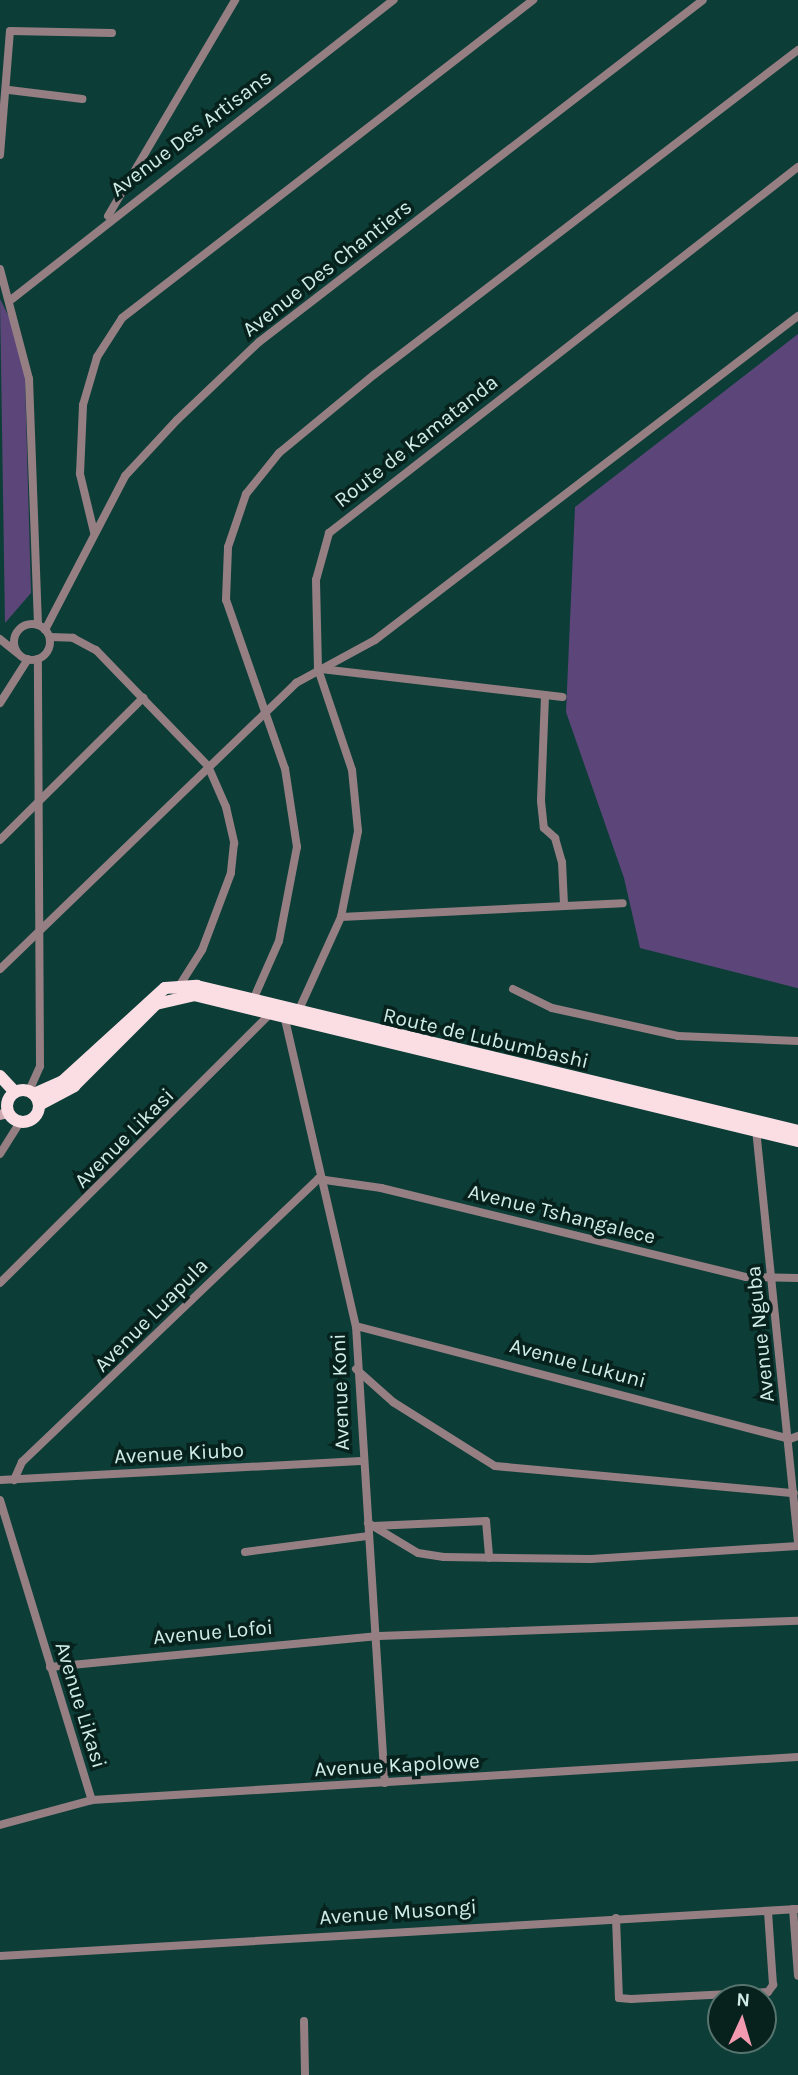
<!DOCTYPE html>
<html>
<head>
<meta charset="utf-8">
<style>
  body { margin:0 }
  #map { position:relative; width:798px; height:2075px; overflow:hidden; background:#0c3d37; font-family:Karla,sans-serif }
  div>[style] { position:absolute }
  [style*='--x'] { left:calc(var(--x)*1px); top:calc(var(--y)*1px); width:calc(var(--w)*1px); rotate:calc(var(--a)*1deg) }
  .green>* { inset:0; background:#5c4679 }
  .minor>* { height:8px; margin:-4px; padding:0 4px; transform-origin:4px; border-radius:4px; background:#957f83 }
  .minor>.ring { margin:-4px; padding:0; box-sizing:content-box; background:none; border:8px solid #957f83; border-radius:50% }
  .secondary>* { height:10px; margin:-5px; padding:0 5px; transform-origin:5px; border-radius:5px; background:#cca8b0 }
  .trunk>* { height:12px; margin:-6px; padding:0 6px; transform-origin:6px; border-radius:6px; background:#fbdee4 }
  .trunk>.ring { margin:-6px; padding:0; box-sizing:content-box; background:none; border:12px solid #fbdee4; border-radius:50% }
  span { translate:-50% -50%; white-space:nowrap; text-align:center; line-height:1.15; -webkit-text-stroke:7px #07211d; paint-order:stroke }
  .street-label { font-size:21px; color:#cfede8 }
  .north { position:absolute; left:707px; top:1984px; width:70px; height:70px; box-sizing:border-box; background:#07211d; border:2px solid #57736e; border-radius:50%; rotate:4deg; font-size:19px; font-weight:700; line-height:28px; text-align:center; color:#cfede8 }
  .north::after { content:''; display:block; margin:auto; width:24px; height:32px; background:#f29ab0; clip-path:polygon(50% 0,100% 100%,50% 72%,0 100%) }
</style>
</head>
<body>
<div id="map">
  <div class="green">
    <i style="clip-path:polygon(0 299px,24px 347px,31px 593px,5px 623px)"></i>
    <i style="clip-path:polygon(798px 334px,798px 988px,797px 988px,640px 948px,624px 878px,566px 712px,575px 507px)"></i>
  </div>
  <div class="minor">
    <i style="--x:9;--y:90;--w:74;--a:7"></i>
    <i style="--x:0;--y:155;--w:124;--a:-85.4"></i>
    <i style="--x:10;--y:31;--w:102;--a:1.1"></i>
    <i style="--x:108;--y:216;--w:251;--a:-59.5"></i>
    <i style="--x:0;--y:269;--w:114;--a:75.2"></i>
    <i style="--x:29;--y:379;--w:246;--a:87.9"></i>
    <i style="--x:12;--y:299;--w:485;--a:-38.1"></i>
    <i style="--x:94;--y:532;--w:60;--a:-103.6"></i>
    <i style="--x:80;--y:474;--w:69;--a:-87.5"></i>
    <i style="--x:83;--y:405;--w:50;--a:-73.7"></i>
    <i style="--x:97;--y:357;--w:46;--a:-57.3"></i>
    <i style="--x:122;--y:318;--w:520;--a:-37.73"></i>
    <i class="ring" style="left:14px;top:624px;width:28px;height:28px"></i>
    <i style="--x:45;--y:630;--w:174;--a:-62.5"></i>
    <i style="--x:125;--y:476;--w:76;--a:-47.1"></i>
    <i style="--x:177;--y:420;--w:113;--a:-43.6"></i>
    <i style="--x:259;--y:342;--w:560;--a:-37.61"></i>
    <i style="--x:50;--y:637;--w:23;--a:2"></i>
    <i style="--x:73;--y:638;--w:26;--a:28"></i>
    <i style="--x:96;--y:650;--w:161;--a:46"></i>
    <i style="--x:208;--y:766;--w:45;--a:66.3"></i>
    <i style="--x:226;--y:807;--w:37;--a:77"></i>
    <i style="--x:234;--y:843;--w:30;--a:96"></i>
    <i style="--x:231;--y:873;--w:82;--a:110.6"></i>
    <i style="--x:202;--y:950;--w:49;--a:122.4"></i>
    <i style="--x:0;--y:639;--w:22;--a:39"></i>
    <i style="--x:321;--y:669;--w:243;--a:6.6"></i>
    <i style="--x:545;--y:696;--w:105;--a:92.2"></i>
    <i style="--x:541;--y:801;--w:27;--a:84"></i>
    <i style="--x:544;--y:828;--w:15;--a:42"></i>
    <i style="--x:555;--y:838;--w:25;--a:74"></i>
    <i style="--x:562;--y:862;--w:42;--a:87.3"></i>
    <i style="--x:0;--y:703;--w:52;--a:-57.5"></i>
    <i style="--x:0;--y:840;--w:202;--a:-44.8"></i>
    <i style="--x:341;--y:917;--w:282;--a:-2.8"></i>
    <i style="--x:0;--y:969;--w:412;--a:-44"></i>
    <i style="--x:296;--y:683;--w:90;--a:-28.6"></i>
    <i style="--x:375;--y:640;--w:533;--a:-37.45"></i>
    <i style="--x:513;--y:989;--w:43;--a:26"></i>
    <i style="--x:552;--y:1008;--w:129;--a:12.5"></i>
    <i style="--x:678;--y:1036;--w:120;--a:2.4"></i>
    <i style="--x:253;--y:1000;--w:64;--a:-66.2"></i>
    <i style="--x:279;--y:941;--w:96;--a:-79.2"></i>
    <i style="--x:297;--y:847;--w:79;--a:-98.7"></i>
    <i style="--x:285;--y:769;--w:179;--a:-109.2"></i>
    <i style="--x:226;--y:600;--w:53;--a:-87.8"></i>
    <i style="--x:228;--y:547;--w:56;--a:-71.2"></i>
    <i style="--x:246;--y:494;--w:53;--a:-51.2"></i>
    <i style="--x:279;--y:453;--w:124;--a:-39.5"></i>
    <i style="--x:375;--y:374;--w:533;--a:-37.45"></i>
    <i style="--x:297;--y:1014;--w:107;--a:-65.6"></i>
    <i style="--x:341;--y:917;--w:88;--a:-78.8"></i>
    <i style="--x:358;--y:831;--w:61;--a:-95.6"></i>
    <i style="--x:352;--y:770;--w:107;--a:-108.6"></i>
    <i style="--x:318;--y:669;--w:89;--a:-91.3"></i>
    <i style="--x:316;--y:580;--w:49;--a:-74.5"></i>
    <i style="--x:329;--y:533;--w:595;--a:-37.97"></i>
    <i style="--x:284;--y:1015;--w:319;--a:77"></i>
    <i style="--x:356;--y:1326;--w:458;--a:86.4"></i>
    <i style="--x:29;--y:1091;--w:27;--a:-66"></i>
    <i style="--x:40;--y:1066;--w:407;--a:-90.3"></i>
    <i style="--x:756;--y:1129;--w:414;--a:84.2"></i>
    <i style="--x:0;--y:1154;--w:38;--a:-58"></i>
    <i style="--x:0;--y:1283;--w:380;--a:-44.9"></i>
    <i style="--x:356;--y:1326;--w:448;--a:14.6"></i>
    <i style="--x:790;--y:1439;--w:9;--a:-21"></i>
    <i style="--x:356;--y:1369;--w:50;--a:41.7"></i>
    <i style="--x:393;--y:1402;--w:120;--a:32.1"></i>
    <i style="--x:495;--y:1466;--w:300;--a:5.2"></i>
    <i style="--x:0;--y:1480;--w:361;--a:-3"></i>
    <i style="--x:14;--y:1480;--w:20;--a:-66"></i>
    <i style="--x:22;--y:1462;--w:410;--a:-43.7"></i>
    <i style="--x:318;--y:1179;--w:64;--a:8.1"></i>
    <i style="--x:381;--y:1188;--w:376;--a:13.7"></i>
    <i style="--x:746;--y:1277;--w:52;--a:1.1"></i>
    <i style="--x:0;--y:1500;--w:314;--a:73"></i>
    <i style="--x:368;--y:1523;--w:58;--a:31"></i>
    <i style="--x:418;--y:1553;--w:26;--a:9"></i>
    <i style="--x:444;--y:1557;--w:147;--a:0.8"></i>
    <i style="--x:591;--y:1559;--w:207;--a:-3.6"></i>
    <i style="--x:373;--y:1526;--w:113;--a:-2.5"></i>
    <i style="--x:486;--y:1521;--w:37;--a:85"></i>
    <i style="--x:245;--y:1552;--w:125;--a:-7.4"></i>
    <i style="--x:50;--y:1667;--w:330;--a:-5.4"></i>
    <i style="--x:379;--y:1636;--w:419;--a:-2.1"></i>
    <i style="--x:0;--y:1825;--w:95;--a:-15.2"></i>
    <i style="--x:92;--y:1800;--w:707;--a:-3.49"></i>
    <i style="--x:793;--y:1909;--w:67;--a:85.7"></i>
    <i style="--x:616;--y:1918;--w:80;--a:87.9"></i>
    <i style="--x:619;--y:1998;--w:12;--a:5"></i>
    <i style="--x:631;--y:1999;--w:137;--a:-2.9"></i>
    <i style="--x:768;--y:1992;--w:9;--a:-54"></i>
    <i style="--x:773;--y:1985;--w:74;--a:-93.9"></i>
    <i style="--x:0;--y:1956;--w:799;--a:-3.37"></i>
    <i style="--x:304;--y:2021;--w:54;--a:88.9"></i>
  </div>
  <div class="secondary">
    <i style="--x:0;--y:1115;--w:9;--a:-13"></i>
  </div>
  <div class="trunk">
    <i style="--x:0;--y:1076;--w:22;--a:47"></i>
    <i class="ring" style="left:7px;top:1090px;width:20px;height:20px"></i>
    <i style="--x:34;--y:1094;--w:32;--a:-24"></i>
    <i style="--x:63;--y:1081;--w:138;--a:-42.4"></i>
    <i style="--x:165;--y:988;--w:32;--a:-4"></i>
    <i style="--x:197;--y:986;--w:618;--a:13.56"></i>
    <i style="--x:39;--y:1105;--w:40;--a:-28"></i>
    <i style="--x:74;--y:1086;--w:116;--a:-45"></i>
    <i style="--x:156;--y:1004;--w:39;--a:-13"></i>
    <i style="--x:194;--y:995;--w:621;--a:13.59"></i>
  </div>
  <div class="street-label">
    <span style="left:191px;top:133px;rotate:-37deg">Avenue Des Artisans</span>
    <span style="left:327px;top:268px;rotate:-38deg">Avenue Des Chantiers</span>
    <span style="left:416px;top:441px;rotate:-38deg">Route de Kamatanda</span>
    <span style="left:486px;top:1038px;rotate:13deg">Route de Lubumbashi</span>
    <span style="left:124px;top:1138px;rotate:-45deg">Avenue Likasi</span>
    <span style="left:562px;top:1214px;rotate:14deg">Avenue Tshangalece</span>
    <span style="left:151px;top:1315px;rotate:-45deg">Avenue Luapula</span>
    <span style="left:760px;top:1334px;rotate:-96deg">Avenue Nguba</span>
    <span style="left:578px;top:1363px;rotate:15deg">Avenue Lukuni</span>
    <span style="left:340px;top:1392px;rotate:-92deg">Avenue Koni</span>
    <span style="left:179px;top:1453px;rotate:-3deg">Avenue Kiubo</span>
    <span style="left:213px;top:1632px;rotate:-5deg">Avenue Lofoi</span>
    <span style="left:81px;top:1705px;rotate:73deg">Avenue Likasi</span>
    <span style="left:397px;top:1765px;rotate:-3deg">Avenue Kapolowe</span>
    <span style="left:398px;top:1912px;rotate:-4deg">Avenue Musongi</span>
  </div>
  <div class="north">N</div>
</div>
</body>
</html>
